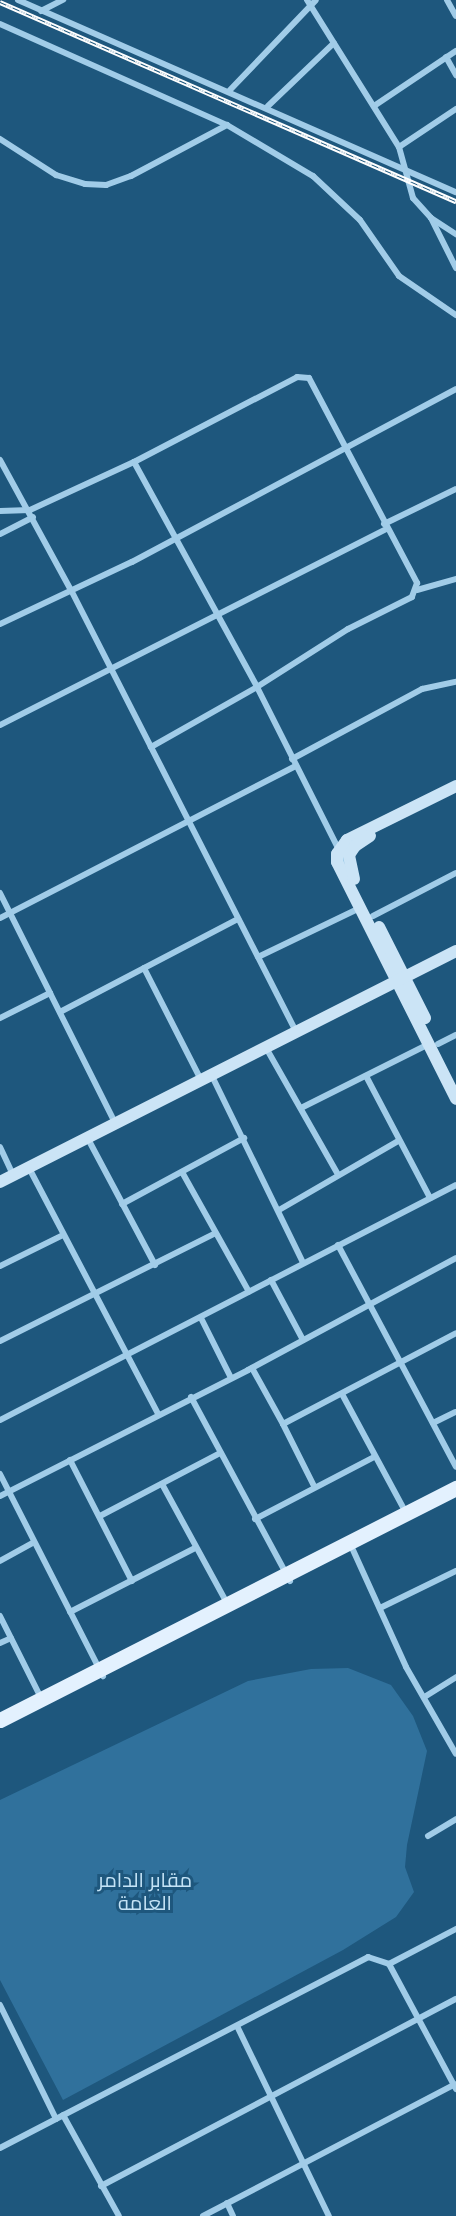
<!DOCTYPE html>
<html>
<head>
<meta charset="utf-8">
<style>
  body { margin:0 }
  #map { position:relative; width:456px; height:2216px; overflow:hidden; background:#1e577d; font-family:Poppins,Cairo,sans-serif }
  div>[style] { position:absolute }
  [style*='--x'] { left:calc(var(--x)*1px); top:calc(var(--y)*1px); width:calc(var(--w)*1px); rotate:calc(var(--a)*1deg) }
  .green>* { inset:0; background:#30719c }
  .street>* { height:6px; margin:-3px; padding:0 3px; transform-origin:3px; border-radius:3px; background:#a1cce8 }
  .secondary>* { height:12px; margin:-6px; padding:0 6px; transform-origin:6px; border-radius:6px; background:#cbe4f6 }
  .primary>* { height:15px; margin:-7.5px; padding:0 7.5px; transform-origin:7.5px; border-radius:7.5px; background:#e3f1fe }
  .rail>* { height:4.5px; margin-top:-2.25px; transform-origin:0; background:repeating-linear-gradient(90deg,#1e577d 0 7px,#fff 0 14px); box-sizing:border-box; border-block:2px solid #fff }
  span { translate:-50% -50%; white-space:nowrap; text-align:center; line-height:1.15; -webkit-text-stroke:6px #1e577d; paint-order:stroke }
  .park-label { font-size:20px; color:#c4e3f6 }
</style>
</head>
<body>
<div id="map">
  <div class="green">
    <i style="clip-path:polygon(348px 1668px,391px 1685px,413px 1716px,427px 1751px,407px 1845px,405px 1867px,414px 1892px,396px 1917px,343px 1950px,63px 2100px,0 1980px,0 1800px,248px 1681px,311px 1669px)"></i>
  </div>
  <div class="street">
    <i style="--x:18;--y:0;--w:478;--a:23.7"></i>
    <i style="--x:307;--y:0;--w:173;--a:58"></i>
    <i style="--x:399;--y:147;--w:53;--a:74.6"></i>
    <i style="--x:413;--y:198;--w:27;--a:48"></i>
    <i style="--x:431;--y:218;--w:56;--a:63.4"></i>
    <i style="--x:447;--y:0;--w:18;--a:61"></i>
    <i style="--x:41;--y:11;--w:25;--a:-27"></i>
    <i style="--x:0;--y:24;--w:248;--a:24"></i>
    <i style="--x:227;--y:125;--w:100;--a:30.7"></i>
    <i style="--x:313;--y:176;--w:64;--a:43.1"></i>
    <i style="--x:360;--y:220;--w:68;--a:55.1"></i>
    <i style="--x:399;--y:276;--w:69;--a:34.4"></i>
    <i style="--x:446;--y:57;--w:21;--a:61"></i>
    <i style="--x:230;--y:90;--w:124;--a:-46.3"></i>
    <i style="--x:268;--y:106;--w:91;--a:-43.7"></i>
    <i style="--x:374;--y:106;--w:99;--a:-33.9"></i>
    <i style="--x:0;--y:139;--w:67;--a:32.7"></i>
    <i style="--x:56;--y:175;--w:30;--a:17"></i>
    <i style="--x:85;--y:184;--w:21;--a:3"></i>
    <i style="--x:106;--y:185;--w:27;--a:-20"></i>
    <i style="--x:131;--y:176;--w:109;--a:-28"></i>
    <i style="--x:399;--y:147;--w:69;--a:-33.7"></i>
    <i style="--x:431;--y:218;--w:30;--a:33"></i>
    <i style="--x:0;--y:460;--w:148;--a:61.4"></i>
    <i style="--x:71;--y:590;--w:494;--a:63"></i>
    <i style="--x:134;--y:462;--w:184;--a:-27.5"></i>
    <i style="--x:297;--y:377;--w:12;--a:5"></i>
    <i style="--x:309;--y:378;--w:232;--a:62.2"></i>
    <i style="--x:417;--y:583;--w:15;--a:110"></i>
    <i style="--x:412;--y:597;--w:72;--a:153.4"></i>
    <i style="--x:348;--y:629;--w:108;--a:147.5"></i>
    <i style="--x:257;--y:687;--w:122;--a:150.5"></i>
    <i style="--x:0;--y:511;--w:30;--a:-2"></i>
    <i style="--x:30;--y:510;--w:115;--a:-24.8"></i>
    <i style="--x:134;--y:462;--w:256;--a:61.3"></i>
    <i style="--x:257;--y:687;--w:203;--a:63.3"></i>
    <i style="--x:384;--y:524;--w:80;--a:-25.9"></i>
    <i style="--x:0;--y:534;--w:37;--a:-27"></i>
    <i style="--x:417;--y:590;--w:41;--a:-15.8"></i>
    <i style="--x:0;--y:624;--w:146;--a:-25.2"></i>
    <i style="--x:132;--y:562;--w:367;--a:-28.1"></i>
    <i style="--x:0;--y:725;--w:434;--a:-26.9"></i>
    <i style="--x:292;--y:759;--w:148;--a:-28.3"></i>
    <i style="--x:422;--y:689;--w:35;--a:-12"></i>
    <i style="--x:0;--y:893;--w:112;--a:63.4"></i>
    <i style="--x:50;--y:993;--w:56;--a:153.4"></i>
    <i style="--x:373;--y:916;--w:93;--a:-27.4"></i>
    <i style="--x:0;--y:918;--w:333;--a:-27.2"></i>
    <i style="--x:258;--y:957;--w:113;--a:-25.7"></i>
    <i style="--x:144;--y:968;--w:123;--a:63"></i>
    <i style="--x:50;--y:993;--w:145;--a:63.4"></i>
    <i style="--x:60;--y:1012;--w:201;--a:-27.6"></i>
    <i style="--x:438;--y:1044;--w:20;--a:-27"></i>
    <i style="--x:265;--y:1046;--w:146;--a:60.4"></i>
    <i style="--x:211;--y:1074;--w:210;--a:64"></i>
    <i style="--x:366;--y:1076;--w:138;--a:62.3"></i>
    <i style="--x:301;--y:1108;--w:143;--a:-26.6"></i>
    <i style="--x:87;--y:1137;--w:145;--a:62"></i>
    <i style="--x:0;--y:1147;--w:31;--a:65"></i>
    <i style="--x:29;--y:1168;--w:278;--a:62.3"></i>
    <i style="--x:182;--y:1172;--w:137;--a:60.8"></i>
    <i style="--x:122;--y:1204;--w:139;--a:-28.4"></i>
    <i style="--x:279;--y:1210;--w:138;--a:-30.1"></i>
    <i style="--x:338;--y:1245;--w:251;--a:62"></i>
    <i style="--x:0;--y:1266;--w:70;--a:-26.2"></i>
    <i style="--x:271;--y:1280;--w:68;--a:61.9"></i>
    <i style="--x:201;--y:1318;--w:67;--a:63.4"></i>
    <i style="--x:0;--y:1341;--w:241;--a:-26.6"></i>
    <i style="--x:252;--y:1368;--w:64;--a:61"></i>
    <i style="--x:342;--y:1394;--w:135;--a:61.7"></i>
    <i style="--x:191;--y:1397;--w:209;--a:61.7"></i>
    <i style="--x:0;--y:1420;--w:513;--a:-27.26"></i>
    <i style="--x:433;--y:1423;--w:25;--a:-26"></i>
    <i style="--x:70;--y:1460;--w:136;--a:62.9"></i>
    <i style="--x:0;--y:1474;--w:227;--a:63"></i>
    <i style="--x:162;--y:1484;--w:136;--a:61.4"></i>
    <i style="--x:314;--y:1486;--w:69;--a:-116.6"></i>
    <i style="--x:283;--y:1424;--w:195;--a:-27.7"></i>
    <i style="--x:0;--y:1496;--w:278;--a:-26.9"></i>
    <i style="--x:248;--y:1370;--w:236;--a:-28.3"></i>
    <i style="--x:100;--y:1516;--w:136;--a:-27.7"></i>
    <i style="--x:255;--y:1519;--w:134;--a:-27.5"></i>
    <i style="--x:353;--y:1550;--w:128;--a:65.6"></i>
    <i style="--x:406;--y:1667;--w:100;--a:60.1"></i>
    <i style="--x:0;--y:1561;--w:39;--a:-29"></i>
    <i style="--x:380;--y:1608;--w:85;--a:-26"></i>
    <i style="--x:70;--y:1612;--w:140;--a:-27.1"></i>
    <i style="--x:0;--y:1616;--w:92;--a:63.4"></i>
    <i style="--x:0;--y:1643;--w:12;--a:-24"></i>
    <i style="--x:426;--y:1696;--w:36;--a:-32"></i>
    <i style="--x:428;--y:1836;--w:33;--a:-31"></i>
    <i style="--x:389;--y:1964;--w:76;--a:-27.6"></i>
    <i style="--x:0;--y:2005;--w:127;--a:63.8"></i>
    <i style="--x:237;--y:2026;--w:211;--a:64.2"></i>
    <i style="--x:63;--y:2115;--w:115;--a:61"></i>
    <i style="--x:0;--y:2148;--w:415;--a:-27.4"></i>
    <i style="--x:368;--y:1957;--w:22;--a:18"></i>
    <i style="--x:389;--y:1964;--w:142;--a:61.8"></i>
    <i style="--x:101;--y:2186;--w:401;--a:-27.8"></i>
    <i style="--x:227;--y:2203;--w:14;--a:65"></i>
    <i style="--x:203;--y:2216;--w:284;--a:-27.6"></i>
  </div>
  <div class="secondary">
    <i style="--x:456;--y:786;--w:122;--a:153.6"></i>
    <i style="--x:347;--y:840;--w:17;--a:126"></i>
    <i style="--x:337;--y:854;--w:8;--a:90"></i>
    <i style="--x:337;--y:862;--w:265;--a:63.3"></i>
    <i style="--x:354;--y:879;--w:25;--a:-102"></i>
    <i style="--x:349;--y:855;--w:11;--a:-56"></i>
    <i style="--x:355;--y:846;--w:18;--a:-34"></i>
    <i style="--x:379;--y:927;--w:102;--a:63.2"></i>
    <i style="--x:0;--y:1182;--w:511;--a:-26.87"></i>
  </div>
  <div class="primary">
    <i style="--x:0;--y:1720;--w:512;--a:-26.97"></i>
  </div>
  <div class="rail">
    <i style="--x:0;--y:2;--w:498;--a:23.6"></i>
  </div>
  <div class="park-label">
    <span style="left:145px;top:1892px">مقابر الدامر<br>العامة</span>
  </div>
</div>
</body>
</html>
